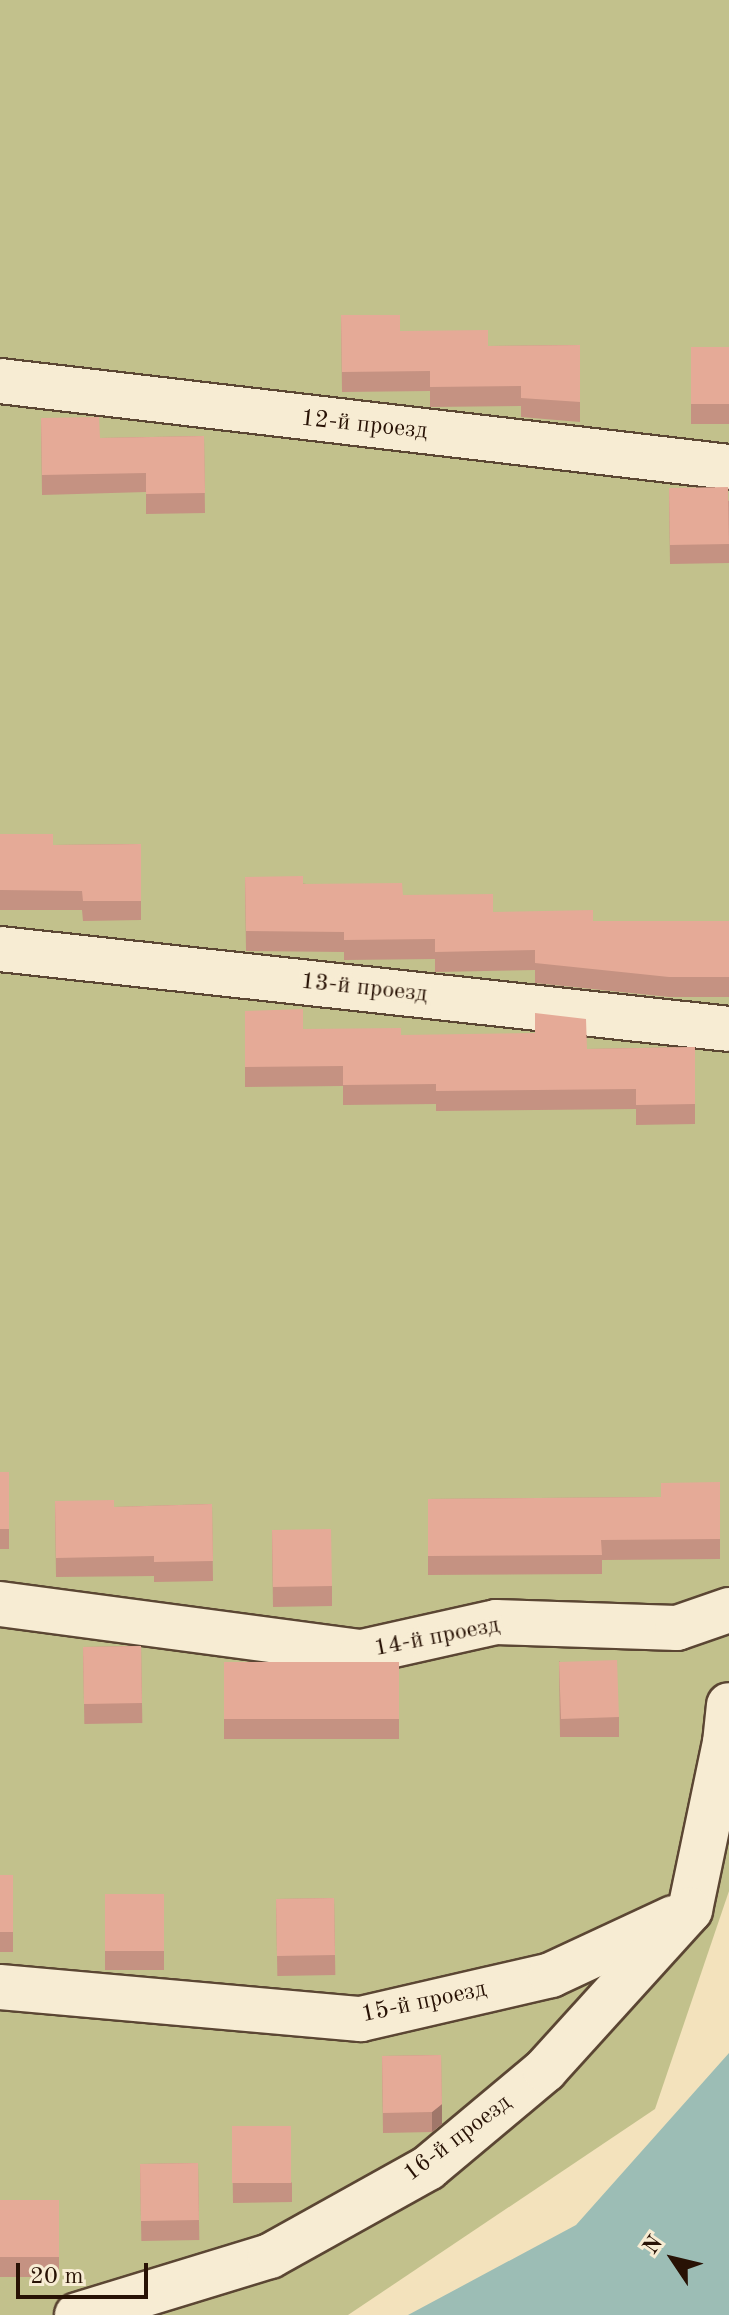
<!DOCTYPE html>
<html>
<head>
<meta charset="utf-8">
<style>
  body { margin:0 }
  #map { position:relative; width:729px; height:2315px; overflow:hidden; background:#f3e2bc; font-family:"Old Standard TT",serif }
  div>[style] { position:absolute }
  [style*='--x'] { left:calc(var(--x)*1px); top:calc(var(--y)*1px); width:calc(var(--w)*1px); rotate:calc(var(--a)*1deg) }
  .green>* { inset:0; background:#c2c18c }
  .water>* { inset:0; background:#9cbdb5 }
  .roads { filter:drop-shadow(2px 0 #5b4633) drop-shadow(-2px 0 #5b4633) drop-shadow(0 2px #5b4633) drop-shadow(0 -2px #5b4633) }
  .minor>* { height:44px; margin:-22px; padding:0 22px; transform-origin:22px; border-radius:22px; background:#f7ecd3 }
  .wall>* { inset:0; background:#c59282; transform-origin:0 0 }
  .shaded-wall>* { inset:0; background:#a0776a }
  .building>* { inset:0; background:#e5aa97; transform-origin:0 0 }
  span { translate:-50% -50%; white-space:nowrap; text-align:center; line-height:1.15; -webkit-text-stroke:8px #f7ecd3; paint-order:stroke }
  .street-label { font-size:24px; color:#281205 }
  .north { position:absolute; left:633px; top:2219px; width:80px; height:80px; -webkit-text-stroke:6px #f7ecd3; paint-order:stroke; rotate:305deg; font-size:22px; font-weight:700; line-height:32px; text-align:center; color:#281205 }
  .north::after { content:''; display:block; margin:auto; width:28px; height:36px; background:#281205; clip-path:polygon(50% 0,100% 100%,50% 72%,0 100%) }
  .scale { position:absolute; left:16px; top:2263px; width:132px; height:36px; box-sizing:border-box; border:4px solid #281205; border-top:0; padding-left:10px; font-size:24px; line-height:28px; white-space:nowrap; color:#281205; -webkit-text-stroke:6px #f7ecd3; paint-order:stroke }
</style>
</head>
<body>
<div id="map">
  <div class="green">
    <i style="clip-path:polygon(0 0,729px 0,729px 1891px,655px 2109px,348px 2315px,0 2315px)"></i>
  </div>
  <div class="water">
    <i style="clip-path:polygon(729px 2053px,729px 2315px,408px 2315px,576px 2225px)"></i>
  </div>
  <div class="roads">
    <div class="minor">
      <i style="--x:0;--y:381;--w:734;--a:6.73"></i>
      <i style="--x:0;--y:949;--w:733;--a:6.26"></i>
      <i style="--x:0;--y:1604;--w:365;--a:7.6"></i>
      <i style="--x:362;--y:1652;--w:137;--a:-12.6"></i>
      <i style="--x:496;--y:1622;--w:181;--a:1.9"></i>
      <i style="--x:677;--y:1628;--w:55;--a:-19.1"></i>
      <i style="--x:690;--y:1910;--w:171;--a:-78.2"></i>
      <i style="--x:725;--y:1743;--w:38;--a:-84"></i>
      <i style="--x:0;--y:1987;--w:362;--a:5.1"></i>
      <i style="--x:361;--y:2019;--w:195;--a:-13"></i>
      <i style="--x:551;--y:1975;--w:135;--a:-25"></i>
      <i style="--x:77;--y:2315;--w:202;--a:-17"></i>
      <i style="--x:270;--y:2256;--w:181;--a:-29.1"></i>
      <i style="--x:428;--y:2168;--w:153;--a:-39.9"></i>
      <i style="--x:545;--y:2070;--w:216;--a:-47.8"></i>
    </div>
  </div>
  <div class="wall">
    <i style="clip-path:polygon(341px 315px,400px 331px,488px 346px,580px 345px,580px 422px,521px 417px,521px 406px,430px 407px,430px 391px,342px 392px)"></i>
    <i style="left:729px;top:347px;width:77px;height:38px;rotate:90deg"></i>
    <i style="clip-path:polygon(41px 418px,100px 438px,204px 436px,205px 513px,146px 514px,146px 492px,42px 495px)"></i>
    <i style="clip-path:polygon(669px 488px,729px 501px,729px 563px,670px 564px)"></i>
    <i style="clip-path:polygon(0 834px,53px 845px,141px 844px,141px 920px,83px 921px,82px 910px,0 910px)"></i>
    <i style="clip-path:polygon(245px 877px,403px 895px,493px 912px,593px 921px,729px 921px,729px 997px,669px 997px,535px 983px,535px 970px,435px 972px,435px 959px,344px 960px,344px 952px,246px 951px)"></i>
    <i style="clip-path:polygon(245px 1011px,303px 1029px,587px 1049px,695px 1047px,695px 1124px,636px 1125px,636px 1109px,436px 1111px,436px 1104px,343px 1105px,343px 1086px,245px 1087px)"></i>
    <i style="left:0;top:1472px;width:9px;height:77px"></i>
    <i style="clip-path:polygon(720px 1482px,720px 1559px,602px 1560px,602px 1574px,428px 1575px,428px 1499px,661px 1497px)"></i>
    <i style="clip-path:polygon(55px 1501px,114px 1507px,212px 1504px,213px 1581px,154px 1582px,154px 1576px,56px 1577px)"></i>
    <i style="clip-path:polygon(272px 1530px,332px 1586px,332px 1606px,273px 1607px)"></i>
    <i style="left:141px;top:1646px;width:77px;height:58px;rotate:89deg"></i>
    <i style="clip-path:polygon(559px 1661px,619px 1717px,619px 1737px,560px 1737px)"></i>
    <i style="left:224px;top:1662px;width:175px;height:77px"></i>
    <i style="left:0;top:1875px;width:13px;height:77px"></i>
    <i style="left:164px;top:1894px;width:76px;height:59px;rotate:90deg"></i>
    <i style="left:334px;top:1898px;width:77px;height:58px;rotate:89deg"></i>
    <i style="clip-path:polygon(441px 2055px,442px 2124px,432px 2132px,383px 2133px,382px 2056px)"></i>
    <i style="clip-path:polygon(232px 2126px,292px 2183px,292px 2202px,233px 2203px)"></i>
    <i style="left:198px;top:2163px;width:77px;height:58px;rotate:89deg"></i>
    <i style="left:0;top:2200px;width:59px;height:77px"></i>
  </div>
  <div class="shaded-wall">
    <i style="clip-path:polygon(442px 2104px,442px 2124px,432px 2132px,432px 2112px)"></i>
  </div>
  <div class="building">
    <i style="clip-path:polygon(341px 315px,400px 315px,400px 331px,488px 330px,488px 346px,580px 345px,580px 402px,521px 398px,521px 386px,430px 387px,430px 371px,342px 372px)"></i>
    <i style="left:729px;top:347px;width:57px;height:38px;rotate:90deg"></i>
    <i style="clip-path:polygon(99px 417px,100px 438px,204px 436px,205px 493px,146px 494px,146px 473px,42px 475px,41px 418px)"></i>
    <i style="left:728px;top:487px;width:57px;height:59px;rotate:89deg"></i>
    <i style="clip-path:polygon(0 834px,53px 834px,53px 845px,141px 844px,141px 901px,83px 901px,82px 891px,0 890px)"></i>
    <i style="clip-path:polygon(303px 876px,303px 884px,402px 883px,403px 895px,493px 894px,493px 912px,593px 910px,593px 921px,729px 921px,729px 977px,669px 977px,535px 963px,535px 950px,435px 952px,435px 939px,344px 940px,344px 932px,246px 931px,245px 877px)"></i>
    <i style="clip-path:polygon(303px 1009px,303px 1029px,401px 1028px,401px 1035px,535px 1033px,535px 1013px,586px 1019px,587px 1049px,695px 1047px,695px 1104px,636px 1105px,636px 1089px,436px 1091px,436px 1084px,343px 1085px,343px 1066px,245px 1067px,245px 1011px)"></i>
    <i style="left:0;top:1472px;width:9px;height:57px"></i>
    <i style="clip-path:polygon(720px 1482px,720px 1539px,601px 1540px,602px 1555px,428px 1556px,428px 1499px,661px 1497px,661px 1483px)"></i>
    <i style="clip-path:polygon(114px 1500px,114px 1507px,212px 1504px,213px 1561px,154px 1562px,154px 1556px,56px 1558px,55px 1501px)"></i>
    <i style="left:331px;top:1529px;width:57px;height:59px;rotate:89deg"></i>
    <i style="left:141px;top:1646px;width:57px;height:58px;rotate:89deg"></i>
    <i style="left:617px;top:1660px;width:57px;height:58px;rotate:88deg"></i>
    <i style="left:224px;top:1662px;width:175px;height:57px"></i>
    <i style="left:0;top:1875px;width:13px;height:57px"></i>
    <i style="left:164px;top:1894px;width:57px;height:59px;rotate:90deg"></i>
    <i style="left:334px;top:1898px;width:57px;height:58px;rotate:89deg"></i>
    <i style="clip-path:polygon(441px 2055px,442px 2104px,432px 2112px,383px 2113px,382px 2056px)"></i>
    <i style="left:232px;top:2126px;width:59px;height:57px"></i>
    <i style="left:198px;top:2163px;width:57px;height:58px;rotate:89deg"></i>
    <i style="left:0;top:2200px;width:59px;height:57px"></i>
  </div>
  <div class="street-label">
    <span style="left:364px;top:426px;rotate:6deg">12-й проезд</span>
    <span style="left:364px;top:989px;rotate:6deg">13-й проезд</span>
    <span style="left:437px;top:1638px;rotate:-11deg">14-й проезд</span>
    <span style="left:424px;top:2003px;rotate:-12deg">15-й проезд</span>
    <span style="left:458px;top:2139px;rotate:-37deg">16-й проезд</span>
  </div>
  <div class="north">N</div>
  <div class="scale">20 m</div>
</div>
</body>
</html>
